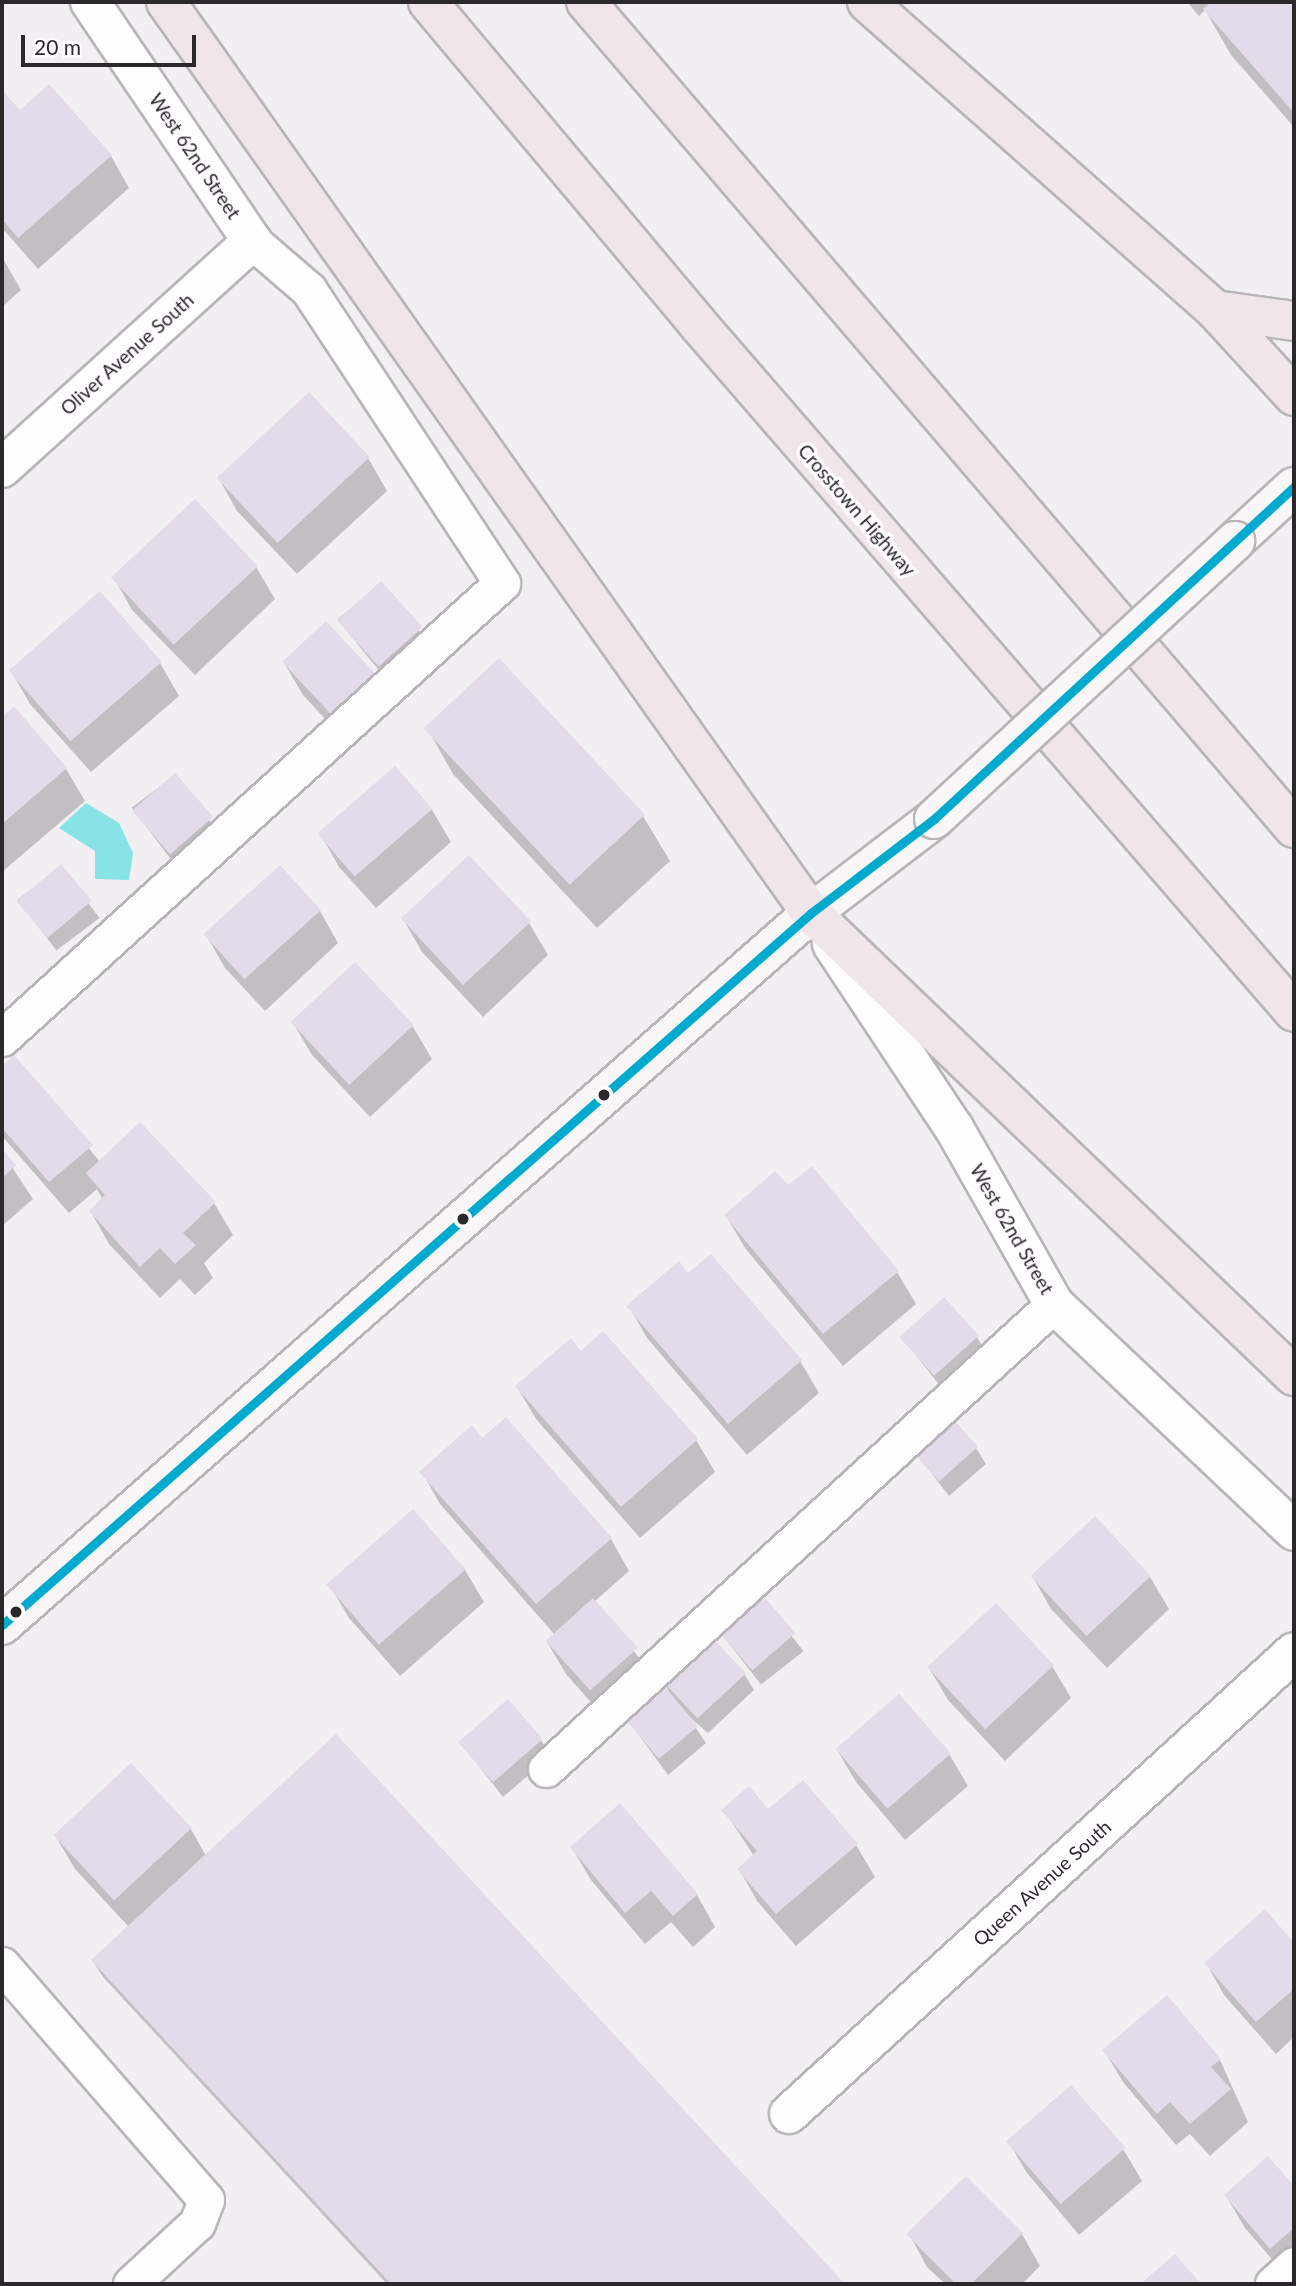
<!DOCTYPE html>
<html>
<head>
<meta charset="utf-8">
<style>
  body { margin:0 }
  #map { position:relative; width:1296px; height:2286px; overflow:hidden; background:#f2eff2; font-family:Lato,sans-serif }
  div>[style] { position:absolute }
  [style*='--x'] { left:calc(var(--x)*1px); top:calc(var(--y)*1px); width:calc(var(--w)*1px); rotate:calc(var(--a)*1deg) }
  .water>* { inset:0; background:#87e3e6 }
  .shadow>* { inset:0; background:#0003; transform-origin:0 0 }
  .building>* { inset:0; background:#e3daea; transform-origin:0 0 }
  .roads { filter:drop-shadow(2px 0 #b8b5b8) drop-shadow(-2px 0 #b8b5b8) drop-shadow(0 2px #b8b5b8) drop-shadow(0 -2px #b8b5b8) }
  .lane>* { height:35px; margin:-17.5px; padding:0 17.5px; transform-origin:17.5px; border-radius:17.5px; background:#fdfdfd }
  .street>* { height:38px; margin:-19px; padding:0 19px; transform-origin:19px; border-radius:19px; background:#fdfdfd }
  .secondary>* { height:38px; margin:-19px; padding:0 19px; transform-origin:19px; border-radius:19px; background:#f9f6f7 }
  .highway>* { height:38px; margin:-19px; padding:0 19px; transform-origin:19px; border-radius:19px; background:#f0e6e9 }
  .bridges { filter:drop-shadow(2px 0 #b8b5b8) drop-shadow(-2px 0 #b8b5b8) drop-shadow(0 2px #b8b5b8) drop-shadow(0 -2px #b8b5b8) }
  .secondary-bridge>* { height:38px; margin:-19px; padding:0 19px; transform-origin:19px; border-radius:19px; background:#f9f6f7 }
  .bus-1>* { height:9px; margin:-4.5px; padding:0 4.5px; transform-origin:4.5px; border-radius:4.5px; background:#00a9ce }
  .dots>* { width:19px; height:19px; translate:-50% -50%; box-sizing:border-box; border:4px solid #fffcff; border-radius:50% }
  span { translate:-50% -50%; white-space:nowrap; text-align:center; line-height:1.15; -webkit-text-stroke:7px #fffcff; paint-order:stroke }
  .street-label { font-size:19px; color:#2a282a }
  .frame { position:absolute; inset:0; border:4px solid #2a282a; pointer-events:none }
  .scale { position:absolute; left:21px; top:35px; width:175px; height:32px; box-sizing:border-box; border:4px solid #2a282a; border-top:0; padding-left:9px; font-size:21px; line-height:24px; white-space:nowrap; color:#2a282a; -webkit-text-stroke:5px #fffcff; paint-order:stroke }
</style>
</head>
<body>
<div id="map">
  <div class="water">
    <i style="clip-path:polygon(86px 803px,119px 823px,133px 853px,129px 880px,95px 879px,95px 851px,59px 828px)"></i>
  </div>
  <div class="shadow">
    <i style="clip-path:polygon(1187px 2px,1294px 2px,1294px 127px,1231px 55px,1205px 10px,1199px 16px)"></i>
    <i style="clip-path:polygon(49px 86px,111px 156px,129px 188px,38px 269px,2px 228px,2px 93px,20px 113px)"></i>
    <i style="clip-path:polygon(2px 257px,21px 290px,2px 307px)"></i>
    <i style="clip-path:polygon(368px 458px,387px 491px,297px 574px,237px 511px,219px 479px)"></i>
    <i style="clip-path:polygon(256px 567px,275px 599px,195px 675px,132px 610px,114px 578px)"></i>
    <i style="left:381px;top:584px;width:77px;height:56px;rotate:51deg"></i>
    <i style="clip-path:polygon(160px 663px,179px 696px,91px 772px,30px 704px,11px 671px)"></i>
    <i style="clip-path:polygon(284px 663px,373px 674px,392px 706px,350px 746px,303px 695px)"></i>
    <i style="clip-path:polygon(14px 708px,66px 769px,85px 801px,2px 872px,2px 719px)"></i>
    <i style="clip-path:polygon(427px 728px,643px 816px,670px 861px,597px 928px,453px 774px)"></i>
    <i style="clip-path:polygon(395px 769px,432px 810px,451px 842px,376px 908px,339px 867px,321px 835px)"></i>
    <i style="left:175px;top:775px;width:76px;height:54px;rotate:53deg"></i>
    <i style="left:61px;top:867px;width:64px;height:54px;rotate:53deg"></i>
    <i style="clip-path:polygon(320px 911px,338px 943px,265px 1011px,225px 968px,206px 935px)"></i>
    <i style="clip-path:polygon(403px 919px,529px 923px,548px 955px,483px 1017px,422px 952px)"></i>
    <i style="clip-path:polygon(355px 965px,413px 1027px,432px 1059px,370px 1117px,312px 1055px,293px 1023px)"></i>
    <i style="clip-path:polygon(14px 1057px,100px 1162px,214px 1203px,233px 1235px,204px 1263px,213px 1278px,195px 1295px,180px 1279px,160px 1298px,109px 1244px,91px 1212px,103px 1200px,97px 1189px,69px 1213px,2px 1136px,2px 1068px)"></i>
    <i style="clip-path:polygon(2px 1152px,33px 1199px,2px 1226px)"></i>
    <i style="clip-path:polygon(788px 1188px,897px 1272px,916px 1304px,843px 1366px,745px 1248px,726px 1216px)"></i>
    <i style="clip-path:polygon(688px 1276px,800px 1361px,819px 1393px,747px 1455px,647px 1338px,629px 1306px)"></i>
    <i style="clip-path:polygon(901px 1336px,977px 1337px,987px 1354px,944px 1391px)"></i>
    <i style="clip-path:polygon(581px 1354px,696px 1440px,715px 1472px,640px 1538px,536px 1419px,517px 1387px)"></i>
    <i style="clip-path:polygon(482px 1441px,611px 1539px,629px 1571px,594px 1602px,671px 1697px,664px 1680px,744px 1674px,754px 1690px,708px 1733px,687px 1715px,706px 1743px,668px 1775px,622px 1712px,609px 1723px,566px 1674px,547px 1642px,555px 1635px,440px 1504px,422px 1472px)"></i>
    <i style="clip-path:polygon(976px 1448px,986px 1464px,949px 1496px,915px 1452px)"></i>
    <i style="clip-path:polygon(465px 1570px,484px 1602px,400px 1676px,349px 1618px,330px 1586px)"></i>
    <i style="clip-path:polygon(1033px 1577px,1150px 1577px,1169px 1609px,1107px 1668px,1051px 1609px)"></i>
    <i style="left:758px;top:1593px;width:74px;height:54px;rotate:52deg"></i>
    <i style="clip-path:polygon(1052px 1666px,1071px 1698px,1005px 1761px,948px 1700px,929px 1668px)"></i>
    <i style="clip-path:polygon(336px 1736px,843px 2284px,387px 2284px,103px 1977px,93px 1961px,129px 1927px,75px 1869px,56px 1837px,191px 1829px,206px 1856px)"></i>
    <i style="clip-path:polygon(541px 1740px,551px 1756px,503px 1797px,461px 1743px)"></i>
    <i style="clip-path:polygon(837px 1750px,949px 1754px,968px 1786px,905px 1840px,856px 1782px)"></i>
    <i style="clip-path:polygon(724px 1810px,767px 1812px,856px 1845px,875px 1877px,796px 1946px,757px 1901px,739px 1869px,754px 1856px)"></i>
    <i style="clip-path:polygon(572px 1848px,697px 1895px,715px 1927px,693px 1947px,671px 1922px,645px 1944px,591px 1880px)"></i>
    <i style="clip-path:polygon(1264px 1911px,1294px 1945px,1294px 2037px,1276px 2054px,1224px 1995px,1206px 1963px)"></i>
    <i style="clip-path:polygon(1167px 1997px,1220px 2060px,1248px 2122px,1210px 2156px,1190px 2134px,1176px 2145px,1123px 2082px,1104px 2050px)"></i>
    <i style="clip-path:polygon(1008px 2141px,1123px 2149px,1142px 2181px,1079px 2235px,1027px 2173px)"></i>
    <i style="clip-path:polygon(1268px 2159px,1294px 2189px,1294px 2276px,1290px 2280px,1245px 2228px,1226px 2196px)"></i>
    <i style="clip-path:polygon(909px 2234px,1022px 2234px,1040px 2266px,1022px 2284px,945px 2284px,927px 2267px)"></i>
  </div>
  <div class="building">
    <i style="clip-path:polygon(1211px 2px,1294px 2px,1294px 113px,1203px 9px)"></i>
    <i style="clip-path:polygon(49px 84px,112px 155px,18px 238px,2px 219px,2px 90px,20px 110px)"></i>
    <i style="left:309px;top:392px;width:89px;height:126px;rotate:47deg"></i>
    <i style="left:195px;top:499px;width:92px;height:115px;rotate:47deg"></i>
    <i style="left:381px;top:581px;width:62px;height:59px;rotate:48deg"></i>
    <i style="left:100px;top:591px;width:94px;height:121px;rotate:49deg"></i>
    <i style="left:326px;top:621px;width:71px;height:60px;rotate:47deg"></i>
    <i style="left:499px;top:658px;width:214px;height:103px;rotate:47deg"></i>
    <i style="clip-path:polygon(14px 706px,67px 768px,2px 824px,2px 717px)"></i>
    <i style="left:395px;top:766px;width:57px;height:103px;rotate:49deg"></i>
    <i style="left:175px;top:773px;width:58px;height:57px;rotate:49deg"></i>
    <i style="left:469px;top:855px;width:91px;height:93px;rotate:47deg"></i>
    <i style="left:61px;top:864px;width:48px;height:58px;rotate:50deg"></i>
    <i style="left:280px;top:865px;width:61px;height:103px;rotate:48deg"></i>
    <i style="left:355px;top:962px;width:86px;height:88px;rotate:47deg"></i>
    <i style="clip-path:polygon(14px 1055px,93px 1145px,49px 1182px,2px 1128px,2px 1066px)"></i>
    <i style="clip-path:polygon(140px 1122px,216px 1202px,183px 1233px,196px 1245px,175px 1264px,160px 1248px,140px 1267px,89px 1211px,105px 1195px,86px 1173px)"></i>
    <i style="clip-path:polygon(2px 1149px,16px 1165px,2px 1178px)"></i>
    <i style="clip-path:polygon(812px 1166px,899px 1271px,823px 1334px,724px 1215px,775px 1171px,788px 1185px)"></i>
    <i style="clip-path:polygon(711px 1254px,802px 1360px,728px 1424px,626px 1306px,679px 1261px,688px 1273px)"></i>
    <i style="left:944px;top:1297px;width:52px;height:60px;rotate:48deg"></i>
    <i style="clip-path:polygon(603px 1331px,698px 1439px,621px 1507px,515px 1386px,571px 1338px,581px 1351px)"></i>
    <i style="clip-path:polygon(506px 1417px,612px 1538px,536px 1604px,419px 1472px,472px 1425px,482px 1438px)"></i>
    <i style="left:951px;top:1417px;width:40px;height:52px;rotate:48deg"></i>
    <i style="left:413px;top:1509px;width:80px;height:115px;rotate:49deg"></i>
    <i style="left:1095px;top:1516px;width:82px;height:88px;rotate:47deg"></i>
    <i style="left:758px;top:1590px;width:57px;height:57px;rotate:49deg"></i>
    <i style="left:593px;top:1598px;width:67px;height:64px;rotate:48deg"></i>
    <i style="left:996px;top:1603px;width:85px;height:94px;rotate:47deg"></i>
    <i style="left:709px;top:1634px;width:54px;height:66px;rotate:47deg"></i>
    <i style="left:660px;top:1681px;width:59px;height:51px;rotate:50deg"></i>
    <i style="left:899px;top:1694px;width:79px;height:84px;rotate:49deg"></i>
    <i style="left:508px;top:1699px;width:53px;height:66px;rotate:49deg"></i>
    <i style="clip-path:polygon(336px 1734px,845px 2284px,391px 2284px,91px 1960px)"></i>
    <i style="left:131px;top:1763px;width:89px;height:106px;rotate:47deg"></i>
    <i style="clip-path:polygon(803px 1780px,858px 1844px,776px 1914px,737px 1869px,757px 1851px,721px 1810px,749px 1786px,768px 1809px)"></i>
    <i style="clip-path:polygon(620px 1803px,698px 1894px,673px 1916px,651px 1891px,625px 1913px,570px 1847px)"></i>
    <i style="clip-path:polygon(1265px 1909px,1294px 1943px,1294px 1989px,1256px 2022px,1204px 1963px)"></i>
    <i style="clip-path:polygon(1167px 1995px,1221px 2059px,1211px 2067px,1231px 2089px,1190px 2124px,1170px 2102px,1157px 2114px,1102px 2050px)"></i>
    <i style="left:1071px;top:2085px;width:83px;height:86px;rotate:49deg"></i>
    <i style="clip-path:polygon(1268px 2156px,1294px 2186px,1294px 2228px,1270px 2249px,1224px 2195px)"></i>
    <i style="clip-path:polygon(966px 2176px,1023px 2233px,971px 2284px,956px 2284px,906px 2234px)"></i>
    <i style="clip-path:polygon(1175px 2254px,1201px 2284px,1140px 2284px)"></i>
  </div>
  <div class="roads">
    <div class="lane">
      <i style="--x:2;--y:1038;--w:676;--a:-42.3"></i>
      <i style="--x:502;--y:583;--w:351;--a:-123.4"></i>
      <i style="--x:309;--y:290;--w:75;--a:-139.3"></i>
      <i style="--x:546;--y:1769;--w:689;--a:-42.47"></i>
      <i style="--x:2;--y:1965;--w:311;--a:49"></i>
      <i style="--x:206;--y:2200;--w:25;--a:111"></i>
      <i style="--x:197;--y:2223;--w:90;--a:137.3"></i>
      <i style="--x:1273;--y:2284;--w:28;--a:-42"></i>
    </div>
    <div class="street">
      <i style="--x:2;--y:468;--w:338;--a:-42.2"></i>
      <i style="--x:252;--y:241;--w:289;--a:-124.1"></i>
      <i style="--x:832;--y:944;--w:221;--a:56.5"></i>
      <i style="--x:954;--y:1128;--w:202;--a:60.4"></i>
      <i style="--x:1054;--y:1304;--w:330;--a:43.4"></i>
      <i style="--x:789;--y:2114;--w:684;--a:-42.45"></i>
    </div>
    <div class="secondary">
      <i style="--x:1235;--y:541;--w:80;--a:-42.5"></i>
      <i style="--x:2;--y:1625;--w:1078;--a:-41.35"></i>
      <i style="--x:811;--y:913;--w:155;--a:-37.4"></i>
    </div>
    <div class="highway">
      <i style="--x:166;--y:2;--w:1116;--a:54.7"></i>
      <i style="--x:811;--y:913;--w:669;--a:43.79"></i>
      <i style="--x:428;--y:2;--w:420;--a:50"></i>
      <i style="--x:698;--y:324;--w:910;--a:49.1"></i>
      <i style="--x:586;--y:2;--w:1088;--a:49.4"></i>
      <i style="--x:867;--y:2;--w:465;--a:41.5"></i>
      <i style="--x:1215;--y:310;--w:117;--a:47.4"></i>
      <i style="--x:1215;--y:310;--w:80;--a:7.9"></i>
    </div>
  </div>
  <div class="bridges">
    <div class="secondary-bridge">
      <i style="--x:934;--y:819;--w:410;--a:-42.7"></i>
    </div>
  </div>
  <div class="bus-1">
    <i style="--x:2;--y:1625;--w:1078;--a:-41.35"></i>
    <i style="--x:811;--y:913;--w:155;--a:-37.4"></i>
    <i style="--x:934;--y:819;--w:490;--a:-42.7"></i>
  </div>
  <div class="dots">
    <i style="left:604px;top:1095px;background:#2a282a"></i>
    <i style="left:463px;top:1219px;background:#2a282a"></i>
    <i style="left:16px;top:1612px;background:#2a282a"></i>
  </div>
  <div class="street-label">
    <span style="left:195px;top:156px;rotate:56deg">West 62nd Street</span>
    <span style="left:127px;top:354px;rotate:-42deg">Oliver Avenue South</span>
    <span style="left:857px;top:510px;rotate:49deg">Crosstown Highway</span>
    <span style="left:1012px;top:1229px;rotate:60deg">West 62nd Street</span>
    <span style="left:1042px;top:1883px;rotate:-42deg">Queen Avenue South</span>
  </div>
  <div class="frame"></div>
  <div class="scale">20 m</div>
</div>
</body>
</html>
